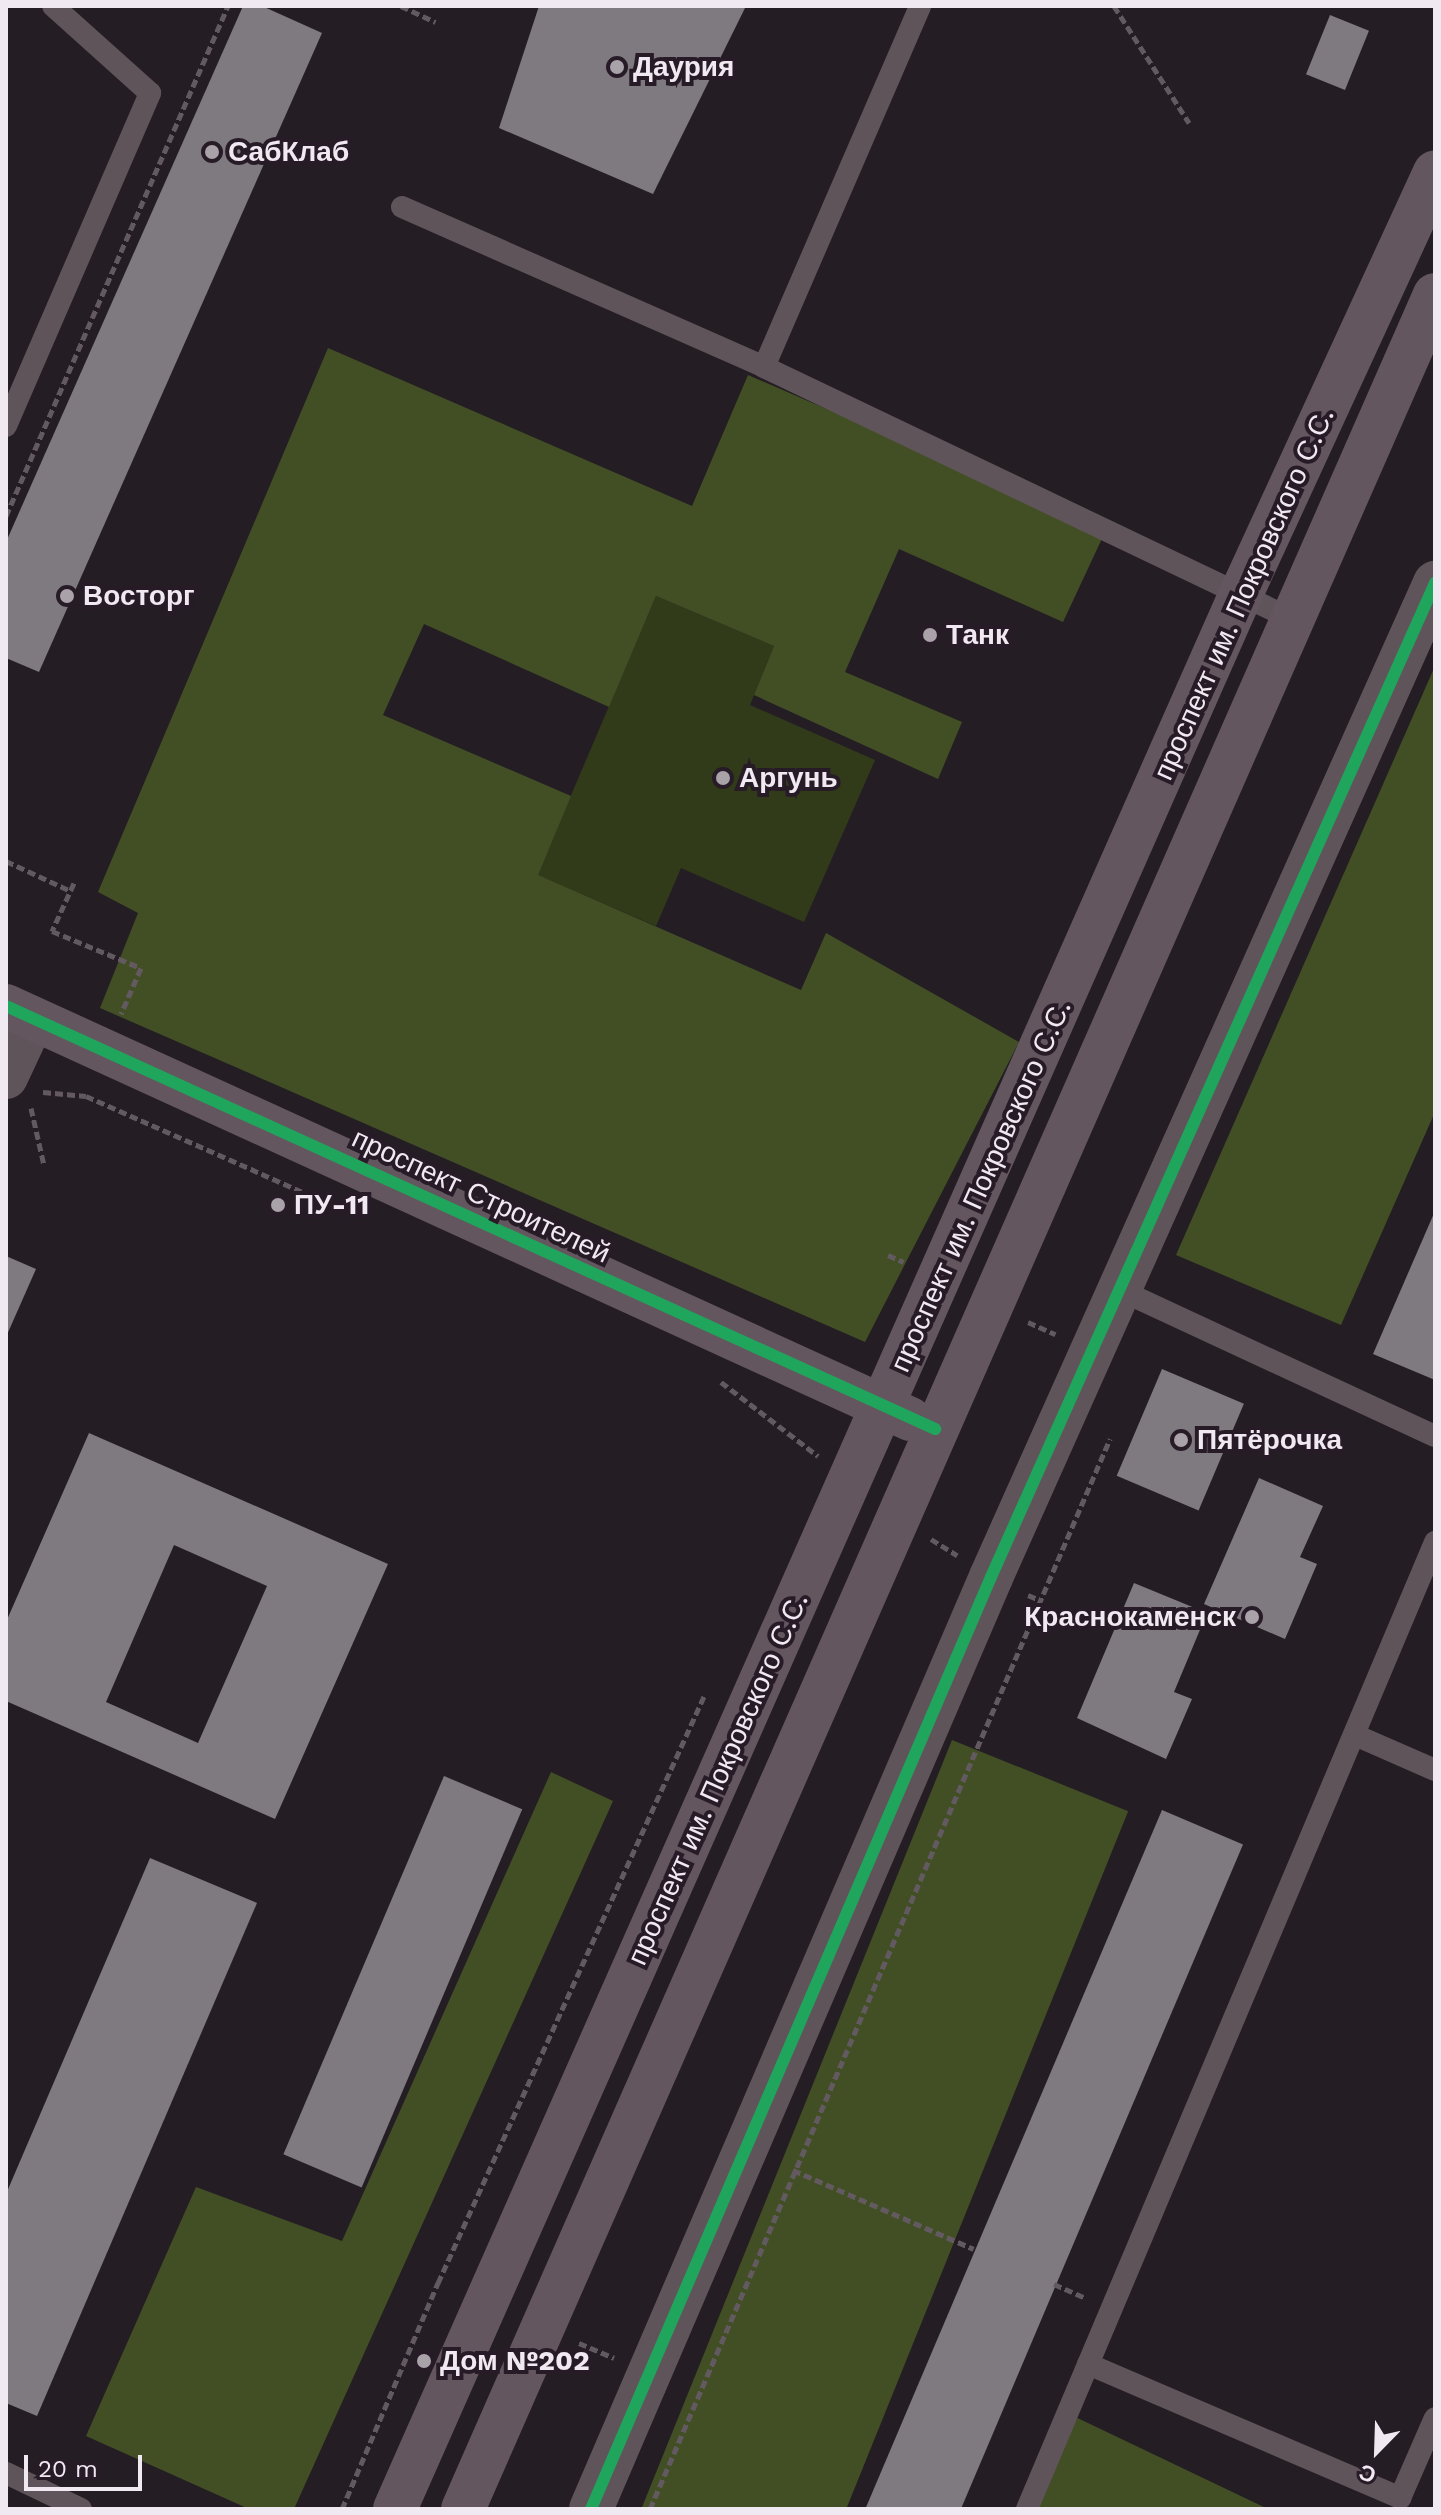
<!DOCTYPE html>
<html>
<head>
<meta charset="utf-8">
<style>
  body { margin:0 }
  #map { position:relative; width:1441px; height:2515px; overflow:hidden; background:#241e24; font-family:"Work Sans",sans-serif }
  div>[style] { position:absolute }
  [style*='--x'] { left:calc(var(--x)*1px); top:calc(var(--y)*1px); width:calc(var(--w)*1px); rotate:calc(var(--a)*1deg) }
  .green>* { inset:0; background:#313b1a }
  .forest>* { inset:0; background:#424f25; transform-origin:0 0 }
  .building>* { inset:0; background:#7f7a80; transform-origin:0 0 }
  .path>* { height:5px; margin-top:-2.5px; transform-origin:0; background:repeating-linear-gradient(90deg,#625a60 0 8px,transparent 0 12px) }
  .lane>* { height:22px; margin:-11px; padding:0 11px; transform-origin:11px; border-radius:11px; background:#60545b }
  .street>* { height:44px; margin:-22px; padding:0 22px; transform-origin:22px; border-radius:22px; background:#60545b }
  .secondary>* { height:44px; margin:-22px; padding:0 22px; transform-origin:22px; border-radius:22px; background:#64565f }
  .cycleway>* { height:12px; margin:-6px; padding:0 6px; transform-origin:6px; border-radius:6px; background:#20a55d }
  .dots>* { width:22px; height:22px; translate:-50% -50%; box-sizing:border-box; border:4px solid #271b27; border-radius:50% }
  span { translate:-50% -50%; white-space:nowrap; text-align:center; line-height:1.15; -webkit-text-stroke:8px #271b27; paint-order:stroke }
  .poi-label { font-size:28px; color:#f1e9f1; font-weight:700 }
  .left { translate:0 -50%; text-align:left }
  .right { translate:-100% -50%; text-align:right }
  .street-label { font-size:28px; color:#f1e9f1 }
  .frame { position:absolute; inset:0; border:8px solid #f1e9f1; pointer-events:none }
  .north { position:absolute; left:1337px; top:2411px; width:80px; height:80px; -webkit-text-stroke:6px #271b27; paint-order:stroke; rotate:203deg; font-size:22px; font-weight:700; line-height:32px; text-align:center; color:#f1e9f1 }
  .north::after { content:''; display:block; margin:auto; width:28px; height:36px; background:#f1e9f1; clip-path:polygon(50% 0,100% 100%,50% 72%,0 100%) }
  .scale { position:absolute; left:24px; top:2455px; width:118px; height:36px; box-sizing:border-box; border:4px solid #f1e9f1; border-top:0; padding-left:10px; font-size:24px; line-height:28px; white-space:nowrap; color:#f1e9f1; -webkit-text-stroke:6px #271b27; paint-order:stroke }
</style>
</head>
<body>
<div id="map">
  <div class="green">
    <i style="clip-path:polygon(656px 596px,774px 646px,750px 705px,875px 760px,804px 922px,681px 868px,656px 926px,537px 875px)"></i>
  </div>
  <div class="forest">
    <i style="clip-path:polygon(328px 348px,692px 506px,748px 375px,1106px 530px,1063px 622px,899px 549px,845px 672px,962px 722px,938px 779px,754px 695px,774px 646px,656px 596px,609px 707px,424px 624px,383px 715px,571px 796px,538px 875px,801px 990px,826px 933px,1019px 1042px,865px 1342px,100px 1008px,138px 913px,98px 892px)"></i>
    <i style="clip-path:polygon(1435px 666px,1435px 1112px,1341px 1325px,1176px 1255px)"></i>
    <i style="left:952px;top:1740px;width:190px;height:839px;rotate:22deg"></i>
    <i style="clip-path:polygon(551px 1772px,613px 1801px,294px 2509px,249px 2509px,86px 2436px,196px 2187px,342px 2241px)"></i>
    <i style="clip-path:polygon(1067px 2413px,1268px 2509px,1027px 2509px)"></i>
  </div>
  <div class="building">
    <i style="clip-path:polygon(243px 6px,262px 6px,322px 33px,39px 672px,6px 658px,6px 542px)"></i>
    <i style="clip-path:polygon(539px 6px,746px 6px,653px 194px,499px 128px)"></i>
    <i style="left:1330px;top:15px;width:42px;height:64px;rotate:22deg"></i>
    <i style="clip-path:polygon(1435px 1211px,1435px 1380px,1373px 1354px)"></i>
    <i style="clip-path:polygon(6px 1256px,36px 1269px,6px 1337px)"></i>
    <i style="left:1162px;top:1369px;width:89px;height:116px;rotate:23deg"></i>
    <i style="clip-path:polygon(evenodd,89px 1433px,388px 1564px,275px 1819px,6px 1701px,6px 1622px,89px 1433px,174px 1545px,267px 1586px,198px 1743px,106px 1702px,174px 1545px)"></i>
    <i style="clip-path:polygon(1259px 1478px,1323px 1506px,1300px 1557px,1317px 1564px,1285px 1639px,1204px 1604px)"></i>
    <i style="clip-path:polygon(1134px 1583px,1207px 1613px,1174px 1692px,1192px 1699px,1166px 1759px,1077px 1718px)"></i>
    <i style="left:444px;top:1776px;width:85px;height:411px;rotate:23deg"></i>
    <i style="left:1162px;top:1810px;width:88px;height:761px;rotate:23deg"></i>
    <i style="clip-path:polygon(150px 1858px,257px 1903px,37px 2416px,6px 2403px,6px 2194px)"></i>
  </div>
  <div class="path">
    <i style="--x:401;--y:6;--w:38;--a:25"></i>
    <i style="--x:1114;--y:6;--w:139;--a:57.3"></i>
    <i style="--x:6;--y:516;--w:556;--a:-66.48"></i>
    <i style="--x:6;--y:861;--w:72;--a:24.8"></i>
    <i style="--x:74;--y:883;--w:53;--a:114.6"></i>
    <i style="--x:52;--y:931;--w:96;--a:22.6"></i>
    <i style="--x:141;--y:968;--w:50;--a:113.5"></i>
    <i style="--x:43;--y:1092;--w:43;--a:5.3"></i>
    <i style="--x:86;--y:1096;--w:267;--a:23.9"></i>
    <i style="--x:31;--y:1108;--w:58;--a:77.2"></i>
    <i style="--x:888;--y:1255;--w:17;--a:24"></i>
    <i style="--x:1028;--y:1322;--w:30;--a:24"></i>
    <i style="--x:721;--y:1382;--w:122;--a:37.3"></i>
    <i style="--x:931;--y:1539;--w:31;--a:32"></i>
    <i style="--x:1028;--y:1595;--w:13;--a:23"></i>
    <i style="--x:793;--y:2170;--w:197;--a:23.6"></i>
    <i style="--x:1054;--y:2284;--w:34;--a:24"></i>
    <i style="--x:579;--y:2343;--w:38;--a:23"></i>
    <i style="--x:342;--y:2509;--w:246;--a:-67"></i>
    <i style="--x:438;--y:2283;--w:647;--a:-65.61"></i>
    <i style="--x:650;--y:2509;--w:1165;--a:-66.74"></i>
  </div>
  <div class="lane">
    <i style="--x:402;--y:207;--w:396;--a:23.8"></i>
    <i style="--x:764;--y:367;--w:587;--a:25.52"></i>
    <i style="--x:764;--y:367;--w:393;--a:-66.6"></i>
    <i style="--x:6;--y:426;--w:363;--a:-66.6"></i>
    <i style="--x:150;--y:93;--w:130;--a:-138.1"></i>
    <i style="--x:1120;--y:1290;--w:347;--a:24.9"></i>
    <i style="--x:1355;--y:1735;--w:87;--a:23.6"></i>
    <i style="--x:1088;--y:2364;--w:340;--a:23.2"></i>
    <i style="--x:1400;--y:2498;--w:87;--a:-66.4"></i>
    <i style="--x:6;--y:2473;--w:83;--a:25.6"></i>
    <i style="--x:1027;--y:2509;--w:1050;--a:-67.12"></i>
  </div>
  <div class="street">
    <i style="--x:6;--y:1077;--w:64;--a:-65"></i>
    <i style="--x:591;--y:2509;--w:1014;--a:-66.77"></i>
    <i style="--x:991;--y:1577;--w:1089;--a:-65.93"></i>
  </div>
  <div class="secondary">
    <i style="--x:6;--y:1006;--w:994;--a:24.55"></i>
    <i style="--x:395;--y:2509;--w:2094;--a:-66.17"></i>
    <i style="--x:1241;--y:594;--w:464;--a:-65.3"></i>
    <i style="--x:463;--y:2509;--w:2418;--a:-66.3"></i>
  </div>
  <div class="cycleway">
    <i style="--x:6;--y:1006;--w:1021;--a:24.48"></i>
    <i style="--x:591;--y:2509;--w:1014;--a:-66.77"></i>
    <i style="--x:991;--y:1577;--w:1089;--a:-65.93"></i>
  </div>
  <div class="dots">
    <i style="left:617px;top:67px;background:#a9a2a9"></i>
    <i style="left:212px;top:152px;background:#a9a2a9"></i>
    <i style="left:67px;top:596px;background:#a9a2a9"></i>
    <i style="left:930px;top:635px;background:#a9a2a9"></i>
    <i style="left:723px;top:778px;background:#a9a2a9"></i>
    <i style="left:278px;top:1205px;background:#a9a2a9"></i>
    <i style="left:1181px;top:1440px;background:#a9a2a9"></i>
    <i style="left:1252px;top:1617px;background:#a9a2a9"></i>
    <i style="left:424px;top:2361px;background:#a9a2a9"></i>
  </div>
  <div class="poi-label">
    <span class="left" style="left:633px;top:67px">Даурия</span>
    <span class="left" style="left:228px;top:152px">СабКлаб</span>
    <span class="left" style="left:83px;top:596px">Восторг</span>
    <span class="left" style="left:946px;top:635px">Танк</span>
    <span class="left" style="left:739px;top:778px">Аргунь</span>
    <span class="left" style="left:294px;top:1205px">ПУ-11</span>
    <span class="left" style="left:1197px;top:1440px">Пятёрочка</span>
    <span class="right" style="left:1236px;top:1617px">Краснокаменск</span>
    <span class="left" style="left:440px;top:2361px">Дом №202</span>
  </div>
  <div class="street-label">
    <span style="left:1244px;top:594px;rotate:-66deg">проспект им. Покровского С.С.</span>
    <span style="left:981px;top:1186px;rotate:-66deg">проспект им. Покровского С.С.</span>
    <span style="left:481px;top:1196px;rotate:25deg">проспект Строителей</span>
    <span style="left:718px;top:1779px;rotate:-66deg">проспект им. Покровского С.С.</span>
  </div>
  <div class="frame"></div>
  <div class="north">С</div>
  <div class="scale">20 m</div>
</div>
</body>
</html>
